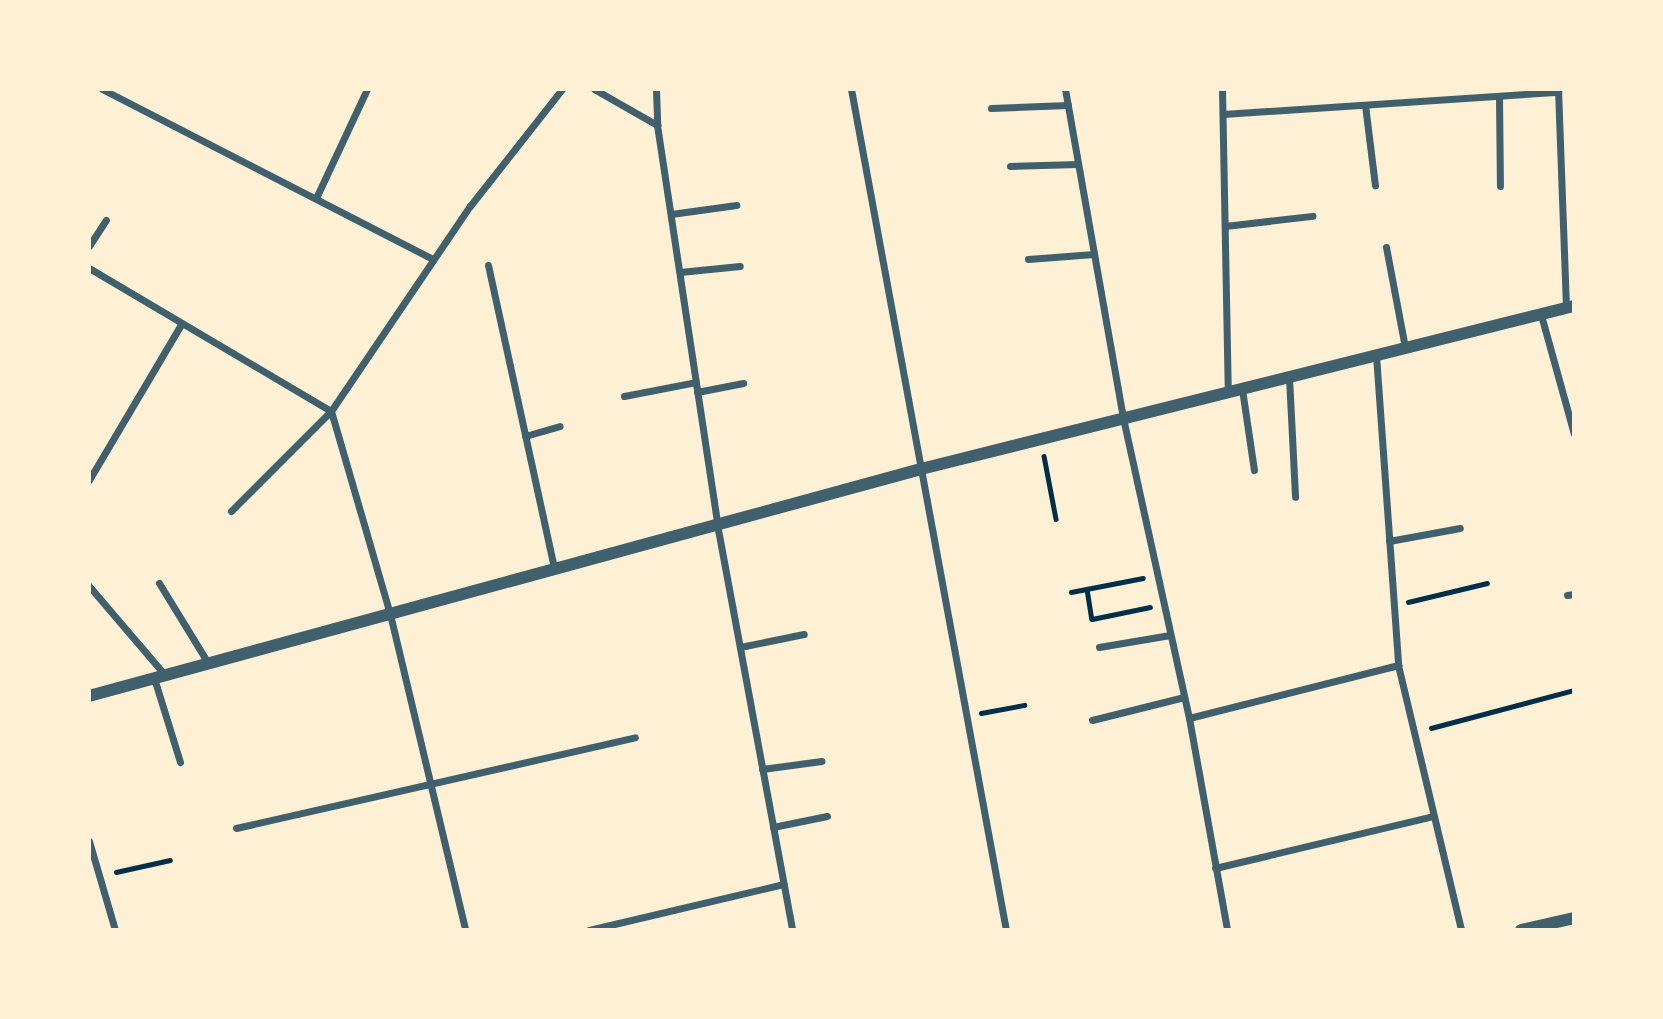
<!DOCTYPE html>
<html>
<head>
<meta charset="utf-8">
<style>
  body { margin:0 }
  #map { position:relative; width:1663px; height:1019px; overflow:hidden; background:#fdf0d5; font-family:Bitter,serif }
  div>[style] { position:absolute }
  [style*='--x'] { left:calc(var(--x)*1px); top:calc(var(--y)*1px); width:calc(var(--w)*1px); rotate:calc(var(--a)*1deg) }
  .path>* { height:4.5px; margin:-2.25px; padding:0 2.25px; transform-origin:2.25px; border-radius:2.25px; background:#003049 }
  .minor>* { height:7px; margin:-3.5px; padding:0 3.5px; transform-origin:3.5px; border-radius:3.5px; background:#3f606c }
  .tertiary>* { height:12px; margin:-6px; padding:0 6px; transform-origin:6px; border-radius:6px; background:#3f606c }
  span { translate:-50% -50%; white-space:nowrap; text-align:center; line-height:1.15; -webkit-text-stroke:6px #fdf0d5; paint-order:stroke }
  .frame { position:absolute; inset:0; border:91px solid #fdf0d5; pointer-events:none }
</style>
</head>
<body>
<div id="map">
  <div class="path">
    <i style="--x:1044;--y:456;--w:64;--a:79.2"></i>
    <i style="--x:1087;--y:589;--w:30;--a:81"></i>
    <i style="--x:1092;--y:619;--w:59;--a:-11.7"></i>
    <i style="--x:1071;--y:592;--w:73;--a:-11"></i>
    <i style="--x:1408;--y:602;--w:81;--a:-13.5"></i>
    <i style="--x:981;--y:713;--w:44;--a:-10.5"></i>
    <i style="--x:1431;--y:728;--w:148;--a:-14.9"></i>
    <i style="--x:116;--y:872;--w:55;--a:-12.5"></i>
  </div>
  <div class="minor">
    <i style="--x:102;--y:89;--w:372;--a:27.2"></i>
    <i style="--x:594;--y:89;--w:73;--a:29.7"></i>
    <i style="--x:657;--y:125;--w:403;--a:81.4"></i>
    <i style="--x:717;--y:524;--w:413;--a:79.5"></i>
    <i style="--x:656;--y:89;--w:36;--a:88"></i>
    <i style="--x:851;--y:89;--w:855;--a:79.56"></i>
    <i style="--x:1065;--y:89;--w:334;--a:80"></i>
    <i style="--x:1123;--y:418;--w:307;--a:77.6"></i>
    <i style="--x:1189;--y:718;--w:215;--a:79.8"></i>
    <i style="--x:1222;--y:89;--w:303;--a:88.9"></i>
    <i style="--x:1558;--y:89;--w:219;--a:87.9"></i>
    <i style="--x:1499;--y:96;--w:90;--a:89.4"></i>
    <i style="--x:1365;--y:105;--w:81;--a:82.9"></i>
    <i style="--x:991;--y:108;--w:77;--a:-2.2"></i>
    <i style="--x:1223;--y:114;--w:336;--a:-3.8"></i>
    <i style="--x:1010;--y:166;--w:68;--a:-1.7"></i>
    <i style="--x:316;--y:198;--w:120;--a:-64.9"></i>
    <i style="--x:671;--y:214;--w:66;--a:-7.9"></i>
    <i style="--x:1225;--y:226;--w:88;--a:-6.6"></i>
    <i style="--x:89;--y:246;--w:31;--a:-57"></i>
    <i style="--x:1386;--y:247;--w:103;--a:79.3"></i>
    <i style="--x:1028;--y:259;--w:66;--a:-4.3"></i>
    <i style="--x:488;--y:265;--w:310;--a:77.7"></i>
    <i style="--x:89;--y:268;--w:281;--a:30.6"></i>
    <i style="--x:680;--y:272;--w:60;--a:-5.7"></i>
    <i style="--x:1541;--y:315;--w:123;--a:74.5"></i>
    <i style="--x:1376;--y:355;--w:311;--a:85.9"></i>
    <i style="--x:1398;--y:665;--w:272;--a:76.6"></i>
    <i style="--x:1289;--y:377;--w:120;--a:87.1"></i>
    <i style="--x:1242;--y:389;--w:82;--a:81.6"></i>
    <i style="--x:697;--y:392;--w:47;--a:-11.1"></i>
    <i style="--x:624;--y:396;--w:73;--a:-11"></i>
    <i style="--x:331;--y:411;--w:211;--a:73.8"></i>
    <i style="--x:390;--y:614;--w:325;--a:76.6"></i>
    <i style="--x:525;--y:436;--w:36;--a:-16"></i>
    <i style="--x:89;--y:480;--w:182;--a:-59.4"></i>
    <i style="--x:231;--y:511;--w:141;--a:-45"></i>
    <i style="--x:331;--y:411;--w:248;--a:-55.9"></i>
    <i style="--x:470;--y:206;--w:149;--a:-51.8"></i>
    <i style="--x:1389;--y:541;--w:72;--a:-10.4"></i>
    <i style="--x:159;--y:583;--w:94;--a:58.5"></i>
    <i style="--x:89;--y:586;--w:117;--a:49.5"></i>
    <i style="--x:1567;--y:595;--w:7;--a:-8"></i>
    <i style="--x:740;--y:647;--w:65;--a:-11.5"></i>
    <i style="--x:1099;--y:647;--w:72;--a:-9.6"></i>
    <i style="--x:154;--y:678;--w:88;--a:72.8"></i>
    <i style="--x:1189;--y:718;--w:216;--a:-14.2"></i>
    <i style="--x:1092;--y:720;--w:95;--a:-14"></i>
    <i style="--x:762;--y:769;--w:60;--a:-7.7"></i>
    <i style="--x:773;--y:827;--w:55;--a:-11.5"></i>
    <i style="--x:236;--y:828;--w:409;--a:-12.8"></i>
    <i style="--x:89;--y:841;--w:93;--a:73.7"></i>
    <i style="--x:1215;--y:868;--w:224;--a:-13.4"></i>
    <i style="--x:589;--y:930;--w:200;--a:-13.3"></i>
  </div>
  <div class="tertiary">
    <i style="--x:89;--y:696;--w:862;--a:-15.26"></i>
    <i style="--x:921;--y:469;--w:673;--a:-14.02"></i>
    <i style="--x:1521;--y:930;--w:54;--a:-12.8"></i>
  </div>
  <div class="frame"></div>
</div>
</body>
</html>
